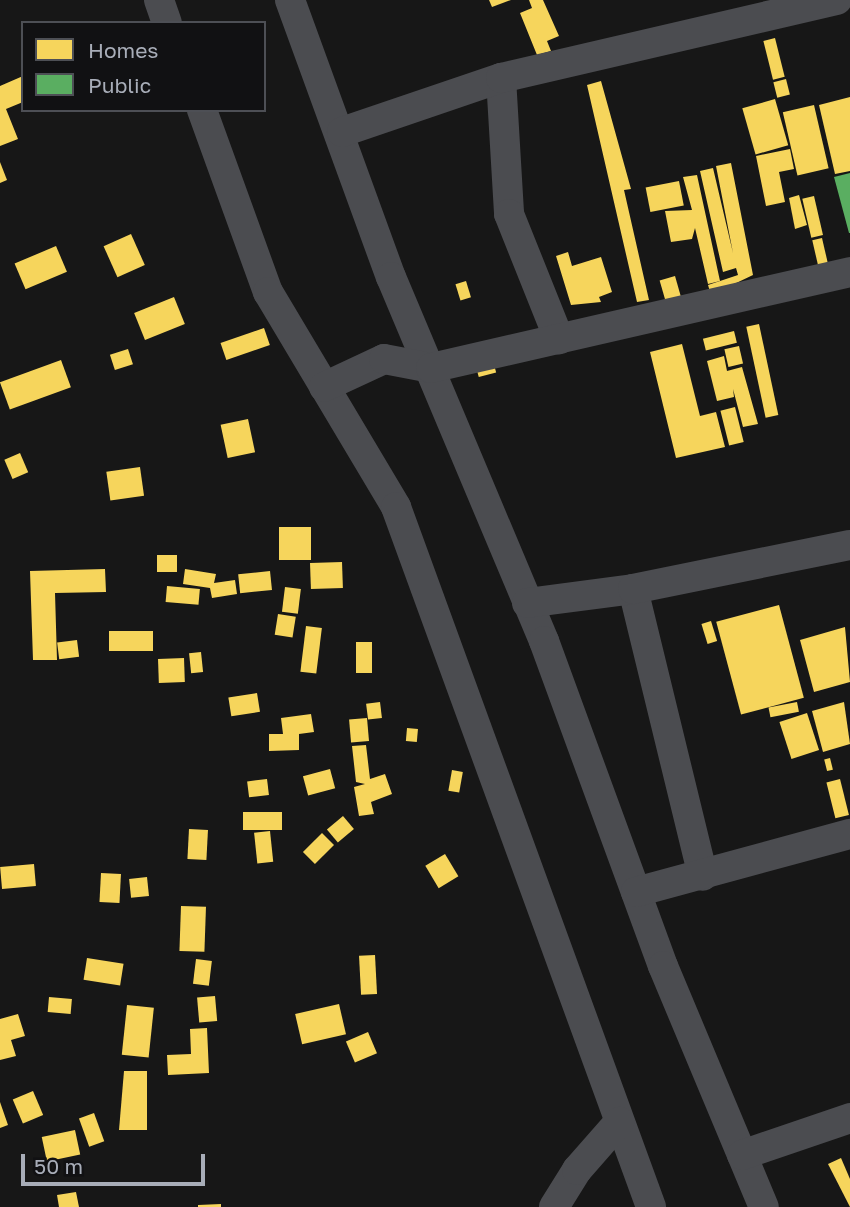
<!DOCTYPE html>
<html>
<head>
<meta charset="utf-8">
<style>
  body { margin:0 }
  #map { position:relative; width:850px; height:1207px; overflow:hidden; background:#171717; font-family:"Golos Text",sans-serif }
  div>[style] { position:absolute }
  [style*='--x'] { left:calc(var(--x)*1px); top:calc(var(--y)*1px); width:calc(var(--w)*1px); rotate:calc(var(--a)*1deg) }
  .homes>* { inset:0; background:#f6d55c; transform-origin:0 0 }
  .public>* { inset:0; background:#5aae61 }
  .minor>* { height:30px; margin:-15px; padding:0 15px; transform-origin:15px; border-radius:15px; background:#4b4c50 }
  span { translate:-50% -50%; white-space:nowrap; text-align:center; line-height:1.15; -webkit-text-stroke:7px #111113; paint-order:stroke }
  .legend { position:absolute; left:21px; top:21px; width:245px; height:91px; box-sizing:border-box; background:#111113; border:2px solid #4d4f55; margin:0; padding:9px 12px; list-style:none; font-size:21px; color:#a8adb8 }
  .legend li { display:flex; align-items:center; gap:14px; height:35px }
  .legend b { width:35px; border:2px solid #4d4f55 }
  .scale { position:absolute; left:21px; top:1154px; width:184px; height:32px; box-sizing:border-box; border:4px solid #a8adb8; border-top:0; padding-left:9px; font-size:21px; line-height:24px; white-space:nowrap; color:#a8adb8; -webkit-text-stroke:5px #111113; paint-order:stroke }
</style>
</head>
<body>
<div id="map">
  <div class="homes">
    <i style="clip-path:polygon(489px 0,511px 0,492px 7px)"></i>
    <i style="clip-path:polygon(529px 0,543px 0,559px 36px,547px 41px,551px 51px,537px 55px,520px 13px,532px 8px)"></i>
    <i style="left:775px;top:38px;width:40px;height:12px;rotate:76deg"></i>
    <i style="clip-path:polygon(23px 76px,23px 102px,6px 109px,18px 139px,0 146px,0 86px)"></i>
    <i style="left:786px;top:79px;width:16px;height:13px;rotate:76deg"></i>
    <i style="clip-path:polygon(601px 81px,631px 189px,624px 190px,649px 300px,637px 302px,587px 85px)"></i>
    <i style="clip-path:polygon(850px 97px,850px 171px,835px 174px,819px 105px)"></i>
    <i style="left:775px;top:99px;width:48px;height:34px;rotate:74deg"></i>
    <i style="left:814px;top:105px;width:65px;height:32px;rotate:77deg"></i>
    <i style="clip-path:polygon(790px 149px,794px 169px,779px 172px,785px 202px,766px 206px,756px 156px)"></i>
    <i style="clip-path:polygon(0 162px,7px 180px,0 183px)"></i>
    <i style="clip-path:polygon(731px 163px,753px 275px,711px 295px,708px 285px,738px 275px,736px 268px,723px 272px,700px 171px,713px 168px,733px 253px,716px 166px)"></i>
    <i style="clip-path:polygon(697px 175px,720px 281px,708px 284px,695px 228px,692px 239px,671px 242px,665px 211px,692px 210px,683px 177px)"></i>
    <i style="left:679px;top:181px;width:25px;height:34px;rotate:79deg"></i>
    <i style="clip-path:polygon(799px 195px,807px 225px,795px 229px,789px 198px)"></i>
    <i style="left:814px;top:196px;width:40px;height:12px;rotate:77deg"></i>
    <i style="left:131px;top:234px;width:34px;height:30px;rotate:66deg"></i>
    <i style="left:822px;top:238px;width:26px;height:10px;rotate:77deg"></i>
    <i style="left:56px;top:246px;width:28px;height:45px;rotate:67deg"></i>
    <i style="clip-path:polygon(568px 252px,572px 266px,601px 257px,612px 292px,599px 297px,601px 302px,571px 305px,556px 256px)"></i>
    <i style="left:675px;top:276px;width:22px;height:16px;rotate:74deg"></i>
    <i style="left:466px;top:281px;width:17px;height:11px;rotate:73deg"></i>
    <i style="left:174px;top:297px;width:29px;height:43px;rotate:68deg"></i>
    <i style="left:759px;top:324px;width:93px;height:13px;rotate:78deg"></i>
    <i style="left:264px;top:328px;width:18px;height:46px;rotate:71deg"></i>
    <i style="left:734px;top:331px;width:12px;height:32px;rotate:76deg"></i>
    <i style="clip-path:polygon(682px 344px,700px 416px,716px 412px,725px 447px,676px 458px,650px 352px)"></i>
    <i style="left:739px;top:346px;width:18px;height:15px;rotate:77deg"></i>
    <i style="left:128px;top:349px;width:16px;height:19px;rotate:72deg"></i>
    <i style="clip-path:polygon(724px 356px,727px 371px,742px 367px,758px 424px,743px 427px,733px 389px,734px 397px,717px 401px,707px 361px)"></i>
    <i style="left:492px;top:357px;width:16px;height:18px;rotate:75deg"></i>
    <i style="left:61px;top:360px;width:29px;height:65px;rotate:70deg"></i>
    <i style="left:735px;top:407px;width:36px;height:15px;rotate:76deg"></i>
    <i style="left:248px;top:419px;width:34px;height:28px;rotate:78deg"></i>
    <i style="left:20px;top:453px;width:21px;height:17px;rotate:67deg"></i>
    <i style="left:140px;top:467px;width:29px;height:34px;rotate:82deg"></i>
    <i style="left:279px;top:527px;width:32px;height:33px"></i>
    <i style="left:177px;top:555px;width:17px;height:20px;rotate:90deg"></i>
    <i style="left:342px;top:562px;width:26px;height:32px;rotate:88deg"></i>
    <i style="clip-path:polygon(105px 569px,106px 592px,55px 593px,57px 660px,33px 660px,30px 571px)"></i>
    <i style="clip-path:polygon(185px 569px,216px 574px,214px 583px,235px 580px,237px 594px,212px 598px,210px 588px,183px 584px)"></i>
    <i style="left:270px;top:571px;width:19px;height:32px;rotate:84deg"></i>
    <i style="left:167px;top:586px;width:33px;height:16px;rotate:5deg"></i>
    <i style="left:285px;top:587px;width:16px;height:25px;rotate:7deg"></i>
    <i style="left:779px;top:605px;width:96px;height:65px;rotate:75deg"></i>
    <i style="left:278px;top:614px;width:18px;height:21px;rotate:9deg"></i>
    <i style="left:711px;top:621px;width:21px;height:10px;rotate:73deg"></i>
    <i style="left:306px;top:626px;width:16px;height:46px;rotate:7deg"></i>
    <i style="clip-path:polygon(845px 627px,850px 682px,814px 692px,800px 640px)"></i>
    <i style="left:109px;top:631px;width:44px;height:20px"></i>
    <i style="left:77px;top:640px;width:17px;height:20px;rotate:83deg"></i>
    <i style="left:356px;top:642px;width:16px;height:31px"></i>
    <i style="left:201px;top:652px;width:20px;height:12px;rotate:84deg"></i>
    <i style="left:184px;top:658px;width:24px;height:26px;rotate:88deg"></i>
    <i style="left:257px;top:693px;width:19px;height:29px;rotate:81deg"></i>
    <i style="left:380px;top:702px;width:16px;height:14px;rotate:83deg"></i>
    <i style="left:797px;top:702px;width:10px;height:29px;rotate:79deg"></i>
    <i style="clip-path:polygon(844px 702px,850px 744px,823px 752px,812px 711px)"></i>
    <i style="left:807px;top:713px;width:39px;height:29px;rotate:72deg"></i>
    <i style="clip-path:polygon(311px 714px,314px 732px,299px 734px,299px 750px,269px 751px,269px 734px,283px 734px,281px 718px)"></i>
    <i style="left:367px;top:718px;width:23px;height:18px;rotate:85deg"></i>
    <i style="left:407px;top:728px;width:11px;height:13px;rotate:5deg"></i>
    <i style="clip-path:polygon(366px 745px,370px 779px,385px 774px,392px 794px,371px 802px,374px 814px,359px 816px,354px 787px,365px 784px,356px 782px,352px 746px)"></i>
    <i style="left:830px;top:758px;width:12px;height:6px;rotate:76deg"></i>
    <i style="left:330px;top:769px;width:20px;height:28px;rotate:75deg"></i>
    <i style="left:452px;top:770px;width:11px;height:21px;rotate:10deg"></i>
    <i style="left:267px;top:779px;width:16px;height:20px;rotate:83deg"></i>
    <i style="left:840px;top:779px;width:37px;height:14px;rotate:76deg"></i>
    <i style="left:243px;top:812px;width:39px;height:18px"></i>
    <i style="left:343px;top:816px;width:17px;height:21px;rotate:50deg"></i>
    <i style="left:189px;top:829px;width:19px;height:30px;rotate:3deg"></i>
    <i style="left:270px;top:831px;width:31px;height:16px;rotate:84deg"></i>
    <i style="left:322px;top:833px;width:17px;height:27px;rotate:45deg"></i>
    <i style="left:445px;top:854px;width:26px;height:23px;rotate:59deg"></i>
    <i style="left:34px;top:864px;width:22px;height:34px;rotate:85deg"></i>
    <i style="left:101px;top:873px;width:20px;height:29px;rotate:3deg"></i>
    <i style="left:147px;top:877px;width:19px;height:18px;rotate:84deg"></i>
    <i style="left:181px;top:906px;width:25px;height:45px;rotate:2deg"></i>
    <i style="left:375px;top:955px;width:39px;height:16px;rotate:87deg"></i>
    <i style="left:87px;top:958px;width:37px;height:22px;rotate:9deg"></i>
    <i style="left:196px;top:959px;width:16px;height:25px;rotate:7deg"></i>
    <i style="left:215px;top:996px;width:25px;height:18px;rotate:85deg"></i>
    <i style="left:49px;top:997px;width:23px;height:15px;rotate:5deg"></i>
    <i style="left:339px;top:1004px;width:31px;height:45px;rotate:77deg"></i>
    <i style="left:127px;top:1005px;width:27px;height:50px;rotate:6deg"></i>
    <i style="clip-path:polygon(18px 1014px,25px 1036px,11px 1040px,16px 1056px,0 1060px,0 1019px)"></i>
    <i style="clip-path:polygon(207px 1028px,209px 1073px,168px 1075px,167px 1055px,191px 1054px,190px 1029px)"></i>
    <i style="left:368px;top:1032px;width:23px;height:24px;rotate:67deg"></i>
    <i style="clip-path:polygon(124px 1071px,147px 1071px,147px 1130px,119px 1130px)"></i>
    <i style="left:33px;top:1091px;width:26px;height:22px;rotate:67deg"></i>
    <i style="clip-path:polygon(0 1102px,8px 1125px,0 1128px)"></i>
    <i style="left:94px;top:1113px;width:30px;height:16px;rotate:70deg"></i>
    <i style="left:75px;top:1130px;width:25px;height:34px;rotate:78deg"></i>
    <i style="clip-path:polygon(841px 1158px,850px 1179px,850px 1207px,828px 1164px)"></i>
    <i style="clip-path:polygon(76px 1192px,79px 1207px,59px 1207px,57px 1195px)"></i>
    <i style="clip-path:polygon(221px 1204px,221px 1207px,198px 1207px,198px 1205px)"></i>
  </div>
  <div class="public">
    <i style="clip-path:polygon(850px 173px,850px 233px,849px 233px,834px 177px)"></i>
  </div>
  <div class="minor">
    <i style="--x:159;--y:0;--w:24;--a:71"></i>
    <i style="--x:290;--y:0;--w:295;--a:70"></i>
    <i style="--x:391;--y:277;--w:395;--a:67.2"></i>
    <i style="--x:544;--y:641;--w:346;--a:69.9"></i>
    <i style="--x:663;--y:966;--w:261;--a:67.3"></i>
    <i style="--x:501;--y:78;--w:136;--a:86.6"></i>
    <i style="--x:509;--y:214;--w:135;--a:68.2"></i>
    <i style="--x:202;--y:110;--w:194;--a:70.1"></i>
    <i style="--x:268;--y:292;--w:250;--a:59.2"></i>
    <i style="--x:396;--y:507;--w:745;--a:69.98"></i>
    <i style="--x:342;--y:132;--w:168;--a:-18.8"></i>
    <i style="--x:501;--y:78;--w:345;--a:-13.1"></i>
    <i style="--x:324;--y:387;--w:66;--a:-25"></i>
    <i style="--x:384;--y:359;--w:48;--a:10.8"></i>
    <i style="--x:431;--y:368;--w:430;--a:-12.9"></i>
    <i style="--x:633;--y:589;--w:295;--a:76.3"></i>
    <i style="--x:527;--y:603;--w:107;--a:-7.5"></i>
    <i style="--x:633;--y:589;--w:221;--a:-11.5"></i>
    <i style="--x:636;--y:892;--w:222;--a:-15.2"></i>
    <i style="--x:742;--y:1155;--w:114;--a:-18.9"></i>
    <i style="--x:554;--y:1207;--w:44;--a:-58.1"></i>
    <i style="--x:577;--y:1170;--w:64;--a:-48.8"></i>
  </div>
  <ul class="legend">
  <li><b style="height:19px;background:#f6d55c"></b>Homes</li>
  <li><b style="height:19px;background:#5aae61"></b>Public</li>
  </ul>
  <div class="scale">50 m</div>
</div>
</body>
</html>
